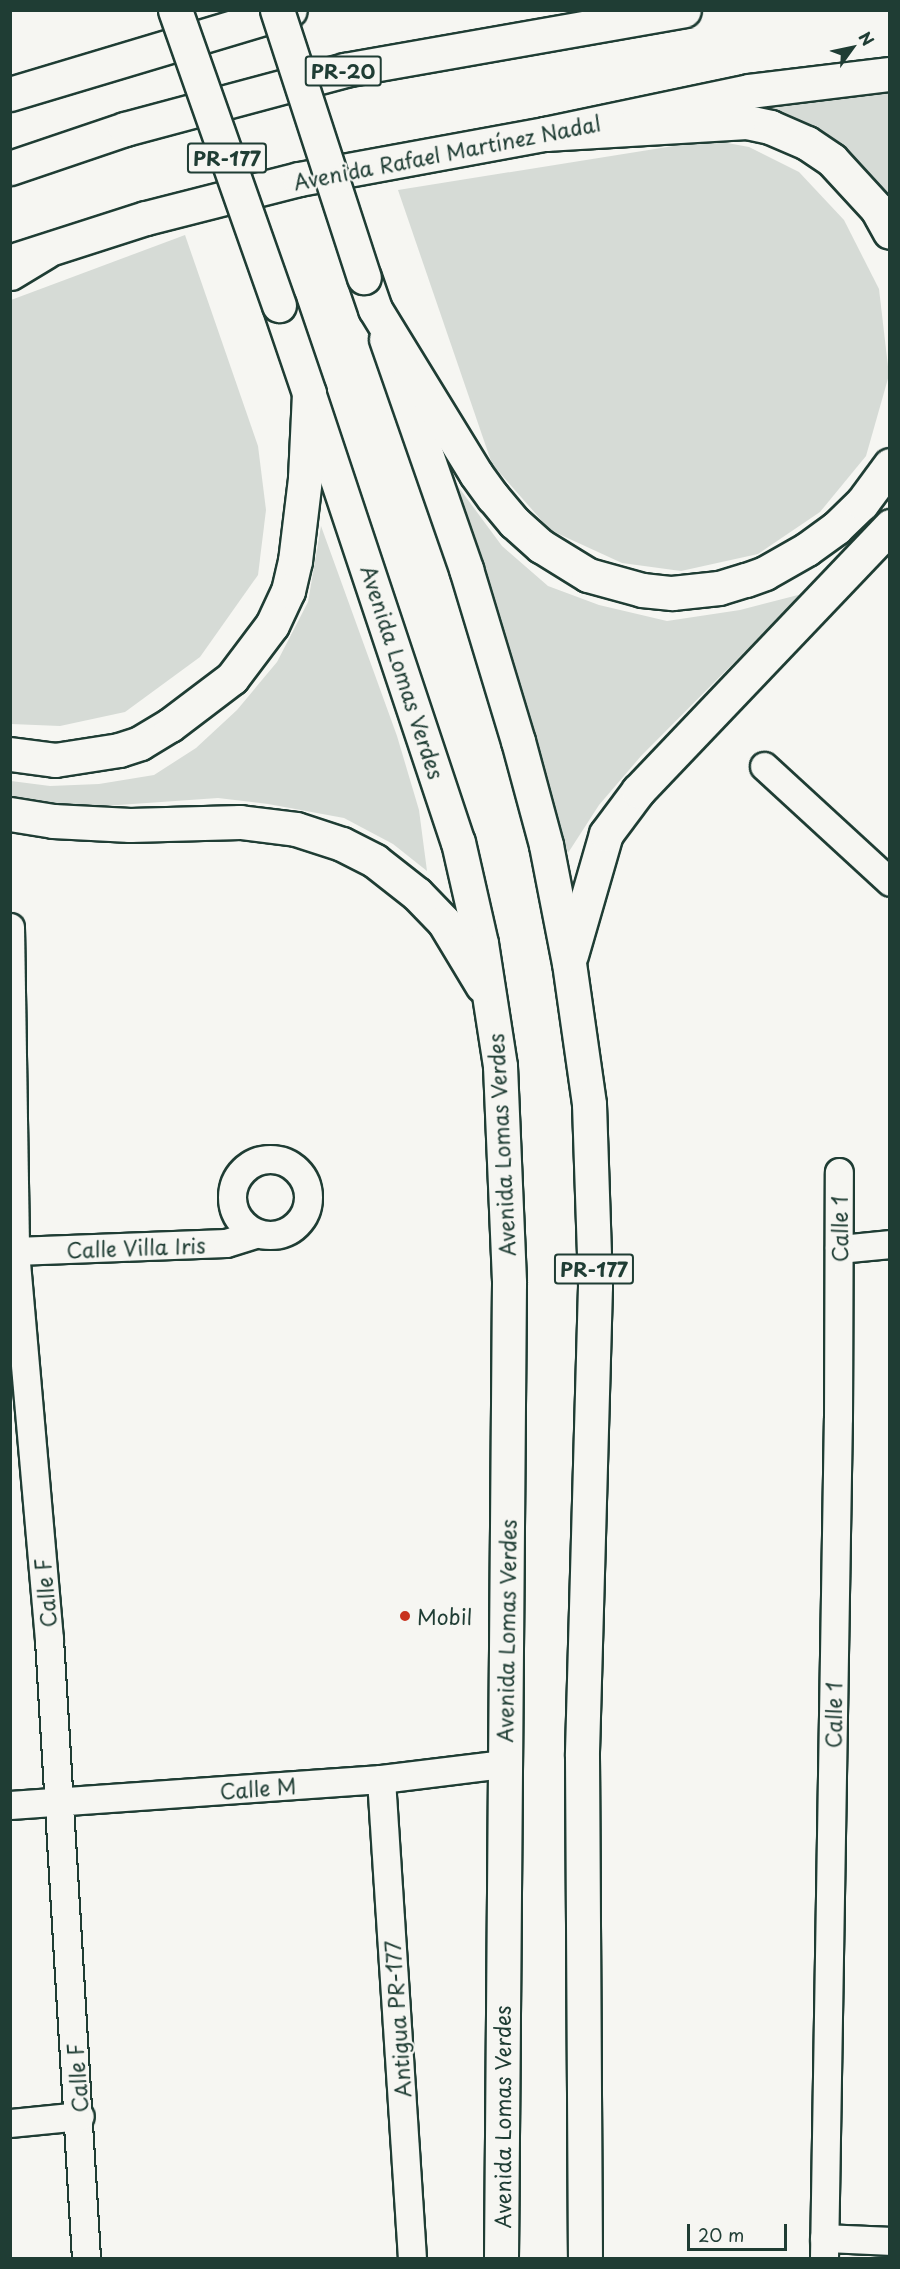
<!DOCTYPE html>
<html>
<head>
<meta charset="utf-8">
<style>
  body { margin:0 }
  #map { position:relative; width:900px; height:2269px; overflow:hidden; background:#f6f6f2; font-family:"Playpen Sans",sans-serif }
  div>[style] { position:absolute }
  [style*='--x'] { left:calc(var(--x)*1px); top:calc(var(--y)*1px); width:calc(var(--w)*1px); rotate:calc(var(--a)*1deg) }
  .green>* { inset:0; background:#d6dbd6 }
  .roads { filter:drop-shadow(2px 0 #1f3d34) drop-shadow(-2px 0 #1f3d34) drop-shadow(0 2px #1f3d34) drop-shadow(0 -2px #1f3d34) }
  .minor>* { height:27px; margin:-13.5px; padding:0 13.5px; transform-origin:13.5px; border-radius:13.5px; background:#f6f6f2 }
  .minor>.ring { margin:-13.5px; padding:0; box-sizing:content-box; background:none; border:27px solid #f6f6f2; border-radius:50% }
  .primary>* { height:33px; margin:-16.5px; padding:0 16.5px; transform-origin:16.5px; border-radius:16.5px; background:#f6f6f2 }
  .trunk>* { height:33px; margin:-16.5px; padding:0 16.5px; transform-origin:16.5px; border-radius:16.5px; background:#f6f6f2 }
  .motorway>* { height:33px; margin:-16.5px; padding:0 16.5px; transform-origin:16.5px; border-radius:16.5px; background:#f6f6f2 }
  .bridges { filter:drop-shadow(2px 0 #1f3d34) drop-shadow(-2px 0 #1f3d34) drop-shadow(0 2px #1f3d34) drop-shadow(0 -2px #1f3d34) }
  .trunk-bridge>* { height:33px; margin:-16.5px; padding:0 16.5px; transform-origin:16.5px; border-radius:16.5px; background:#f6f6f2 }
  .dots>* { width:16px; height:16px; translate:-50% -50%; box-sizing:border-box; border:3px solid #f6f6f2; border-radius:50% }
  span { translate:-50% -50%; white-space:nowrap; text-align:center; line-height:1.15; -webkit-text-stroke:4.5px #f6f6f2; paint-order:stroke }
  .shield-label span { padding:2px 4px; background:#f6f6f2; border:2px solid; border-radius:4px; -webkit-text-stroke-width:0 }
  .shield-label { font-size:20px; color:#1f3d34; font-weight:700 }
  .street-label { font-size:21px; color:#1f3d34 }
  .poi-label { font-size:21px; color:#1f3d34 }
  .left { translate:0 -50%; text-align:left }
  .frame { position:absolute; inset:0; border:12px solid #1f3d34; pointer-events:none }
  .north { position:absolute; left:822px; top:18px; width:60px; height:60px; -webkit-text-stroke:4px #f6f6f2; paint-order:stroke; rotate:57deg; font-size:16px; font-weight:700; line-height:24px; text-align:center; color:#1f3d34 }
  .north::after { content:''; display:block; margin:auto; width:21px; height:27px; background:#1f3d34; clip-path:polygon(50% 0,100% 100%,50% 72%,0 100%) }
  .scale { position:absolute; left:687px; top:2224px; width:100px; height:27px; box-sizing:border-box; border:3px solid #1f3d34; border-top:0; padding-left:8px; font-size:18px; line-height:21px; white-space:nowrap; color:#1f3d34; -webkit-text-stroke:4px #f6f6f2; paint-order:stroke }
</style>
</head>
<body>
<div id="map">
  <div class="green">
    <i style="clip-path:polygon(889px 88px,889px 206px,860px 166px,828px 143px,758px 112px,763px 105px)"></i>
    <i style="clip-path:polygon(711px 140px,749px 147px,799px 172px,844px 220px,879px 289px,889px 375px,866px 456px,820px 512px,758px 554px,681px 571px,622px 563px,550px 530px,492px 464px,398px 190px)"></i>
    <i style="clip-path:polygon(185px 235px,258px 446px,266px 510px,258px 575px,200px 657px,125px 712px,60px 726px,11px 724px,11px 300px)"></i>
    <i style="clip-path:polygon(454px 481px,502px 546px,548px 586px,599px 605px,667px 621px,740px 610px,802px 594px,641px 756px,599px 805px,568px 853px)"></i>
    <i style="clip-path:polygon(321px 526px,397px 736px,419px 810px,427px 871px,393px 844px,344px 818px,268px 804px,218px 798px,104px 806px,51px 806px,11px 802px,11px 781px,50px 786px,99px 784px,154px 775px,196px 748px,237px 710px,277px 662px,308px 602px)"></i>
  </div>
  <div class="roads">
    <div class="minor">
      <i style="--x:764;--y:766;--w:171;--a:42.6"></i>
      <i style="--x:10;--y:927;--w:324;--a:89.1"></i>
      <i style="--x:15;--y:1251;--w:389;--a:85"></i>
      <i style="--x:49;--y:1639;--w:620;--a:86.58"></i>
      <i class="ring" style="left:232px;top:1159px;width:49px;height:49px"></i>
      <i style="--x:839;--y:1249;--w:51;--a:-5.6"></i>
      <i style="--x:15;--y:1251;--w:211;--a:-2.2"></i>
      <i style="--x:226;--y:1243;--w:31;--a:-17"></i>
      <i style="--x:381;--y:1779;--w:480;--a:86.3"></i>
      <i style="--x:10;--y:1805;--w:372;--a:-4"></i>
      <i style="--x:381;--y:1779;--w:124;--a:-7"></i>
      <i style="--x:10;--y:2123;--w:70;--a:-5.7"></i>
      <i style="--x:824;--y:2238;--w:66;--a:2.6"></i>
      <i style="--x:824;--y:2258;--w:840;--a:-89.05"></i>
      <i style="--x:838;--y:1418;--w:246;--a:-89.8"></i>
    </div>
    <div class="primary">
      <i style="--x:18;--y:259;--w:134;--a:-17.8"></i>
      <i style="--x:146;--y:218;--w:158;--a:-14.3"></i>
      <i style="--x:299;--y:179;--w:250;--a:-10.4"></i>
      <i style="--x:545;--y:134;--w:208;--a:-11.9"></i>
      <i style="--x:749;--y:91;--w:142;--a:-6.9"></i>
      <i style="--x:386;--y:339;--w:244;--a:70.8"></i>
      <i style="--x:466;--y:569;--w:180;--a:73.2"></i>
      <i style="--x:518;--y:741;--w:108;--a:74.9"></i>
      <i style="--x:546;--y:845;--w:120;--a:79"></i>
      <i style="--x:569;--y:963;--w:142;--a:81.9"></i>
      <i style="--x:589;--y:1104;--w:182;--a:88.1"></i>
      <i style="--x:595;--y:1286;--w:470;--a:91.6"></i>
      <i style="--x:582;--y:1756;--w:502;--a:89.66"></i>
      <i style="--x:309;--y:395;--w:471;--a:71.6"></i>
      <i style="--x:458;--y:842;--w:104;--a:77.2"></i>
      <i style="--x:481;--y:943;--w:124;--a:81.2"></i>
      <i style="--x:500;--y:1066;--w:217;--a:87.6"></i>
      <i style="--x:509;--y:1283;--w:975;--a:90.47"></i>
      <i style="--x:10;--y:814;--w:44;--a:9.2"></i>
      <i style="--x:53;--y:821;--w:77;--a:3"></i>
      <i style="--x:130;--y:825;--w:110;--a:-1.6"></i>
      <i style="--x:240;--y:822;--w:56;--a:7.1"></i>
      <i style="--x:296;--y:829;--w:48;--a:18.1"></i>
      <i style="--x:342;--y:844;--w:37;--a:27"></i>
      <i style="--x:375;--y:861;--w:53;--a:38.2"></i>
      <i style="--x:417;--y:894;--w:39;--a:46"></i>
      <i style="--x:444;--y:922;--w:74;--a:58.9"></i>
      <i style="--x:571;--y:955;--w:126;--a:-73.9"></i>
      <i style="--x:606;--y:834;--w:54;--a:-53.3"></i>
      <i style="--x:638;--y:791;--w:366;--a:-46.4"></i>
    </div>
    <div class="trunk">
      <i style="--x:545;--y:134;--w:202;--a:-3.4"></i>
      <i style="--x:747;--y:122;--w:24;--a:12"></i>
      <i style="--x:770;--y:127;--w:40;--a:23.4"></i>
      <i style="--x:807;--y:143;--w:30;--a:34"></i>
      <i style="--x:832;--y:160;--w:67;--a:47.4"></i>
      <i style="--x:877;--y:209;--w:26;--a:61"></i>
      <i style="--x:10;--y:273;--w:41;--a:-31"></i>
      <i style="--x:364;--y:277;--w:34;--a:71"></i>
      <i style="--x:375;--y:309;--w:193;--a:58.5"></i>
      <i style="--x:476;--y:474;--w:29;--a:54"></i>
      <i style="--x:493;--y:497;--w:33;--a:50"></i>
      <i style="--x:514;--y:522;--w:36;--a:42"></i>
      <i style="--x:541;--y:546;--w:55;--a:31.7"></i>
      <i style="--x:588;--y:575;--w:56;--a:15.5"></i>
      <i style="--x:642;--y:590;--w:30;--a:6"></i>
      <i style="--x:672;--y:593;--w:47;--a:-6.1"></i>
      <i style="--x:719;--y:588;--w:28;--a:-17"></i>
      <i style="--x:746;--y:580;--w:20;--a:-20"></i>
      <i style="--x:765;--y:573;--w:48;--a:-29.7"></i>
      <i style="--x:807;--y:549;--w:36;--a:-36"></i>
      <i style="--x:836;--y:528;--w:36;--a:-44"></i>
      <i style="--x:862;--y:503;--w:47;--a:-53.6"></i>
      <i style="--x:10;--y:754;--w:45;--a:7.6"></i>
      <i style="--x:55;--y:760;--w:65;--a:-8.9"></i>
      <i style="--x:119;--y:750;--w:22;--a:-18"></i>
      <i style="--x:140;--y:743;--w:35;--a:-31"></i>
      <i style="--x:170;--y:725;--w:78;--a:-37.2"></i>
      <i style="--x:232;--y:678;--w:66;--a:-53"></i>
      <i style="--x:272;--y:625;--w:38;--a:-65"></i>
      <i style="--x:288;--y:591;--w:31;--a:-77"></i>
      <i style="--x:295;--y:561;--w:84;--a:-83.1"></i>
      <i style="--x:305;--y:478;--w:85;--a:-87.3"></i>
      <i style="--x:309;--y:393;--w:93;--a:-108.8"></i>
    </div>
    <div class="motorway">
      <i style="--x:10;--y:94;--w:292;--a:-16.7"></i>
      <i style="--x:10;--y:168;--w:121;--a:-18.7"></i>
      <i style="--x:125;--y:129;--w:228;--a:-15"></i>
      <i style="--x:345;--y:70;--w:344;--a:-10"></i>
    </div>
  </div>
  <div class="bridges">
    <div class="trunk-bridge">
      <i style="--x:175;--y:10;--w:313;--a:70.6"></i>
      <i style="--x:277;--y:10;--w:281;--a:72"></i>
    </div>
  </div>
  <div class="dots">
    <i style="left:405px;top:1616px;background:#c8321e"></i>
  </div>
  <div class="shield-label">
    <span style="left:343px;top:71px">PR-20</span>
    <span style="left:227px;top:158px">PR-177</span>
    <span style="left:594px;top:1269px">PR-177</span>
  </div>
  <div class="street-label">
    <span style="left:447px;top:152px;rotate:-11deg">Avenida Rafael Martínez Nadal</span>
    <span style="left:403px;top:672px;rotate:72deg">Avenida Lomas Verdes</span>
    <span style="left:501px;top:1145px;rotate:-93deg">Avenida Lomas Verdes</span>
    <span style="left:839px;top:1229px;rotate:-90deg">Calle 1</span>
    <span style="left:136px;top:1247px;rotate:-2deg">Calle Villa Iris</span>
    <span style="left:45px;top:1593px;rotate:-95deg">Calle F</span>
    <span style="left:506px;top:1631px;rotate:-89deg">Avenida Lomas Verdes</span>
    <span style="left:833px;top:1715px;rotate:-89deg">Calle 1</span>
    <span style="left:258px;top:1788px;rotate:-4deg">Calle M</span>
    <span style="left:397px;top:2019px;rotate:-94deg">Antigua PR-177</span>
    <span style="left:77px;top:2078px;rotate:-94deg">Calle F</span>
    <span style="left:502px;top:2117px;rotate:-90deg">Avenida Lomas Verdes</span>
  </div>
  <div class="poi-label">
    <span class="left" style="left:417px;top:1616px">Mobil</span>
  </div>
  <div class="frame"></div>
  <div class="north">N</div>
  <div class="scale">20 m</div>
</div>
</body>
</html>
